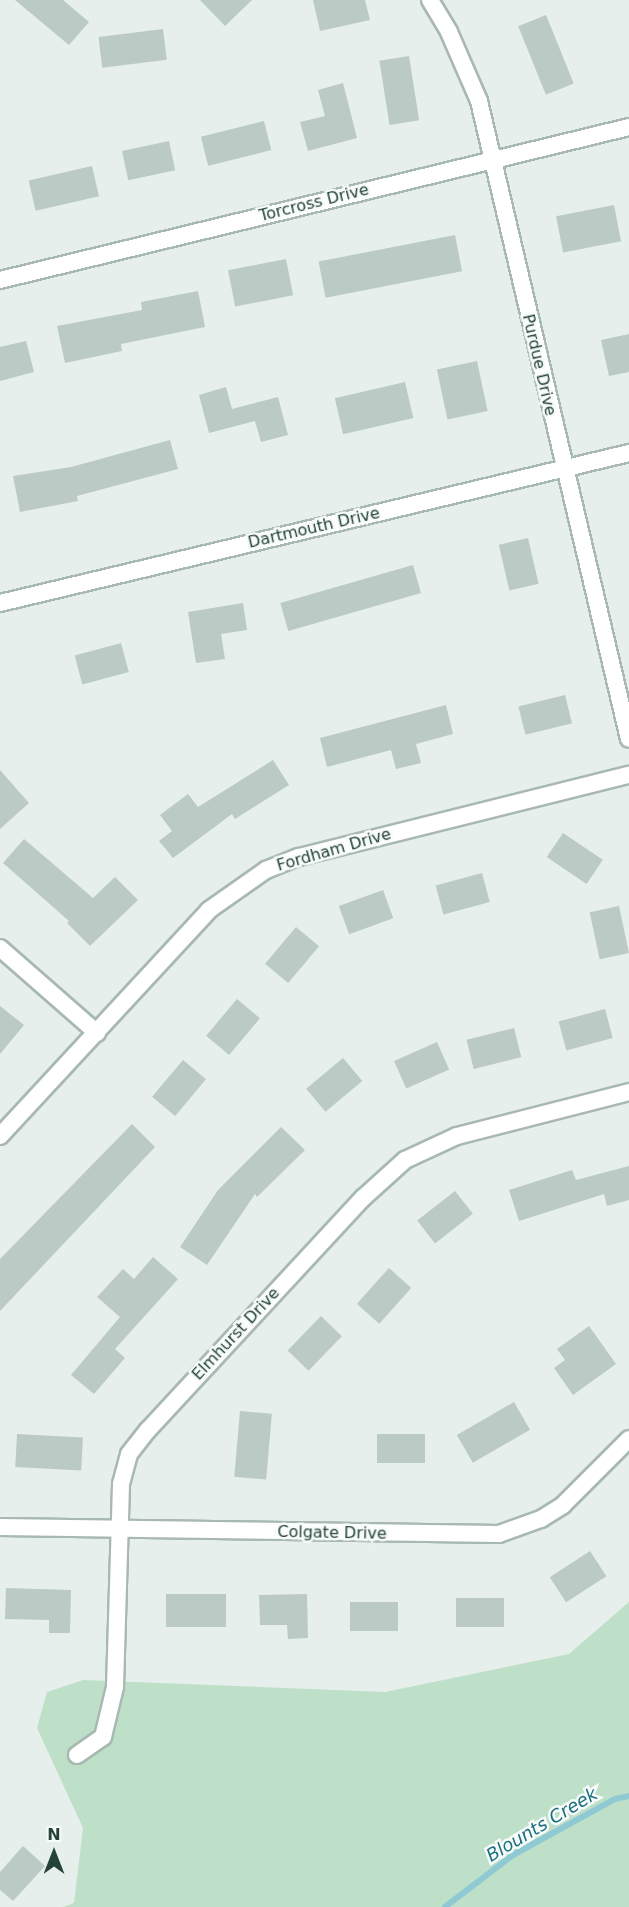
<!DOCTYPE html>
<html>
<head>
<meta charset="utf-8">
<style>
  body { margin:0 }
  #map { position:relative; width:629px; height:1907px; overflow:hidden; background:#e6efeb; font-family:"DejaVu Sans",sans-serif }
  div>[style] { position:absolute }
  [style*='--x'] { left:calc(var(--x)*1px); top:calc(var(--y)*1px); width:calc(var(--w)*1px); rotate:calc(var(--a)*1deg) }
  .green>* { inset:0; background:#bfe0c8 }
  .stream>* { height:6px; margin:-3px; padding:0 3px; transform-origin:3px; border-radius:3px; background:#8ec9d4 }
  .building>* { inset:0; background:#bbcac4; transform-origin:0 0 }
  .roads { filter:drop-shadow(2px 0 #a8b8b2) drop-shadow(-2px 0 #a8b8b2) drop-shadow(0 2px #a8b8b2) drop-shadow(0 -2px #a8b8b2) }
  .street>* { height:16px; margin:-8px; padding:0 8px; transform-origin:8px; border-radius:8px; background:#fff }
  span { translate:-50% -50%; white-space:nowrap; text-align:center; line-height:1.15; -webkit-text-stroke:5px #f7fbf9; paint-order:stroke }
  .street-label { font-size:16px; color:#24423a }
  .water-label { font-size:18px; color:#1c6f80; font-style:italic }
  .north { position:absolute; left:24px; top:1823px; width:60px; height:60px; -webkit-text-stroke:4px #f7fbf9; paint-order:stroke; rotate:0deg; font-size:16px; font-weight:700; line-height:24px; text-align:center; color:#24423a }
  .north::after { content:''; display:block; margin:auto; width:21px; height:27px; background:#24423a; clip-path:polygon(50% 0,100% 100%,50% 72%,0 100%) }
</style>
</head>
<body>
<div id="map">
  <div class="green">
    <i style="clip-path:polygon(629px 1602px,629px 1907px,63px 1907px,74px 1903px,83px 1828px,37px 1728px,47px 1692px,83px 1680px,385px 1692px,569px 1654px)"></i>
  </div>
  <div class="stream">
    <i style="--x:445;--y:1907;--w:86;--a:-37.4"></i>
    <i style="--x:513;--y:1855;--w:116;--a:-28.8"></i>
    <i style="--x:615;--y:1799;--w:14;--a:-12"></i>
  </div>
  <div class="building">
    <i style="clip-path:polygon(15px 0,63px 0,89px 22px,69px 45px)"></i>
    <i style="clip-path:polygon(200px 0,252px 0,225px 26px)"></i>
    <i style="clip-path:polygon(313px 0,365px 0,370px 20px,320px 31px)"></i>
    <i style="left:546px;top:15px;width:74px;height:30px;rotate:68deg"></i>
    <i style="left:163px;top:29px;width:31px;height:65px;rotate:83deg"></i>
    <i style="left:409px;top:56px;width:65px;height:30px;rotate:81deg"></i>
    <i style="clip-path:polygon(343px 83px,357px 138px,308px 151px,300px 122px,325px 116px,318px 90px)"></i>
    <i style="left:264px;top:121px;width:30px;height:65px;rotate:76deg"></i>
    <i style="left:169px;top:141px;width:30px;height:48px;rotate:78deg"></i>
    <i style="left:92px;top:166px;width:31px;height:65px;rotate:77deg"></i>
    <i style="left:614px;top:205px;width:37px;height:59px;rotate:79deg"></i>
    <i style="left:455px;top:235px;width:37px;height:139px;rotate:79deg"></i>
    <i style="left:286px;top:259px;width:37px;height:59px;rotate:79deg"></i>
    <i style="clip-path:polygon(198px 291px,205px 327px,121px 344px,122px 351px,65px 363px,57px 326px,142px 310px,141px 302px)"></i>
    <i style="clip-path:polygon(629px 334px,629px 372px,609px 376px,601px 340px)"></i>
    <i style="clip-path:polygon(26px 341px,34px 372px,0 381px,0 347px)"></i>
    <i style="left:477px;top:361px;width:51px;height:41px;rotate:78deg"></i>
    <i style="left:405px;top:382px;width:37px;height:72px;rotate:77deg"></i>
    <i style="clip-path:polygon(226px 387px,232px 409px,278px 397px,288px 435px,261px 442px,255px 421px,209px 433px,199px 395px)"></i>
    <i style="clip-path:polygon(170px 440px,178px 469px,77px 496px,78px 501px,20px 512px,13px 476px,71px 467px)"></i>
    <i style="left:528px;top:538px;width:47px;height:30px;rotate:77deg"></i>
    <i style="left:413px;top:565px;width:29px;height:138px;rotate:74deg"></i>
    <i style="clip-path:polygon(243px 603px,247px 630px,221px 634px,225px 659px,196px 663px,188px 612px)"></i>
    <i style="left:121px;top:643px;width:30px;height:48px;rotate:75deg"></i>
    <i style="left:565px;top:695px;width:29px;height:48px;rotate:76deg"></i>
    <i style="clip-path:polygon(446px 705px,453px 734px,416px 744px,421px 763px,396px 769px,391px 750px,327px 767px,320px 738px)"></i>
    <i style="clip-path:polygon(273px 760px,289px 785px,235px 819px,232px 814px,173px 858px,159px 841px,172px 831px,160px 815px,188px 794px,198px 807px)"></i>
    <i style="clip-path:polygon(0 770px,29px 803px,0 829px)"></i>
    <i style="left:563px;top:833px;width:48px;height:29px;rotate:34deg"></i>
    <i style="clip-path:polygon(24px 839px,93px 898px,115px 877px,138px 900px,90px 946px,67px 923px,69px 921px,3px 863px)"></i>
    <i style="left:482px;top:873px;width:30px;height:48px;rotate:75deg"></i>
    <i style="left:383px;top:890px;width:30px;height:47px;rotate:70deg"></i>
    <i style="left:619px;top:906px;width:48px;height:30px;rotate:78deg"></i>
    <i style="left:296px;top:927px;width:30px;height:48px;rotate:40deg"></i>
    <i style="left:237px;top:999px;width:30px;height:48px;rotate:40deg"></i>
    <i style="clip-path:polygon(0 1006px,24px 1025px,0 1054px)"></i>
    <i style="left:605px;top:1009px;width:30px;height:48px;rotate:75deg"></i>
    <i style="left:514px;top:1028px;width:30px;height:49px;rotate:76deg"></i>
    <i style="left:437px;top:1042px;width:30px;height:47px;rotate:66deg"></i>
    <i style="left:343px;top:1058px;width:30px;height:48px;rotate:50deg"></i>
    <i style="left:183px;top:1060px;width:30px;height:48px;rotate:40deg"></i>
    <i style="clip-path:polygon(132px 1124px,155px 1147px,0 1311px,0 1259px)"></i>
    <i style="clip-path:polygon(281px 1127px,305px 1150px,257px 1197px,255px 1194px,207px 1265px,180px 1247px,218px 1190px)"></i>
    <i style="clip-path:polygon(629px 1166px,629px 1200px,607px 1206px,604px 1194px,519px 1221px,509px 1190px,572px 1170px,576px 1180px)"></i>
    <i style="left:455px;top:1191px;width:29px;height:48px;rotate:52deg"></i>
    <i style="clip-path:polygon(153px 1257px,178px 1279px,115px 1349px,125px 1358px,94px 1394px,71px 1375px,120px 1317px,97px 1297px,123px 1269px,134px 1279px)"></i>
    <i style="left:389px;top:1268px;width:30px;height:48px;rotate:42deg"></i>
    <i style="left:321px;top:1316px;width:29px;height:48px;rotate:44deg"></i>
    <i style="clip-path:polygon(589px 1326px,616px 1364px,573px 1395px,554px 1368px,565px 1360px,557px 1349px)"></i>
    <i style="left:514px;top:1402px;width:32px;height:66px;rotate:60deg"></i>
    <i style="left:240px;top:1411px;width:32px;height:66px;rotate:5deg"></i>
    <i style="left:17px;top:1434px;width:66px;height:33px;rotate:3deg"></i>
    <i style="left:377px;top:1434px;width:48px;height:29px"></i>
    <i style="left:590px;top:1551px;width:30px;height:48px;rotate:57deg"></i>
    <i style="clip-path:polygon(6px 1588px,71px 1590px,70px 1633px,49px 1633px,49px 1620px,5px 1619px)"></i>
    <i style="left:166px;top:1594px;width:60px;height:33px"></i>
    <i style="clip-path:polygon(307px 1594px,308px 1638px,288px 1639px,287px 1625px,260px 1625px,259px 1595px)"></i>
    <i style="left:456px;top:1598px;width:48px;height:29px"></i>
    <i style="left:350px;top:1602px;width:48px;height:29px"></i>
    <i style="clip-path:polygon(23px 1846px,45px 1866px,13px 1901px,0 1890px,0 1872px)"></i>
  </div>
  <div class="roads">
    <div class="street">
      <i style="--x:430;--y:0;--w:37;--a:59"></i>
      <i style="--x:449;--y:32;--w:75;--a:66.5"></i>
      <i style="--x:479;--y:101;--w:655;--a:76.77"></i>
      <i style="--x:0;--y:280;--w:647;--a:-13.67"></i>
      <i style="--x:0;--y:603;--w:647;--a:-13.41"></i>
      <i style="--x:0;--y:948;--w:129;--a:41.2"></i>
      <i style="--x:0;--y:1136;--w:308;--a:-47.2"></i>
      <i style="--x:209;--y:910;--w:70;--a:-35.1"></i>
      <i style="--x:266;--y:870;--w:35;--a:-22"></i>
      <i style="--x:299;--y:857;--w:340;--a:-14"></i>
      <i style="--x:0;--y:1527;--w:499;--a:0.8"></i>
      <i style="--x:499;--y:1534;--w:45;--a:-19.7"></i>
      <i style="--x:541;--y:1519;--w:26;--a:-32"></i>
      <i style="--x:563;--y:1505;--w:93;--a:-45"></i>
      <i style="--x:77;--y:1755;--w:32;--a:-35"></i>
      <i style="--x:103;--y:1737;--w:51;--a:-76.5"></i>
      <i style="--x:115;--y:1687;--w:203;--a:-88.3"></i>
      <i style="--x:121;--y:1484;--w:31;--a:-75"></i>
      <i style="--x:129;--y:1454;--w:31;--a:-52"></i>
      <i style="--x:148;--y:1430;--w:316;--a:-47.2"></i>
      <i style="--x:363;--y:1198;--w:57;--a:-42.1"></i>
      <i style="--x:405;--y:1160;--w:57;--a:-24.8"></i>
      <i style="--x:457;--y:1136;--w:178;--a:-14.3"></i>
    </div>
  </div>
  <div class="street-label">
    <span style="left:314px;top:203px;rotate:-14deg">Torcross Drive</span>
    <span style="left:539px;top:365px;rotate:77deg">Purdue Drive</span>
    <span style="left:314px;top:528px;rotate:-13deg">Dartmouth Drive</span>
    <span style="left:334px;top:850px;rotate:-16deg">Fordham Drive</span>
    <span style="left:236px;top:1334px;rotate:-47deg">Elmhurst Drive</span>
    <span style="left:332px;top:1533px;rotate:1deg">Colgate Drive</span>
  </div>
  <div class="water-label">
    <span style="left:542px;top:1825px;rotate:-31deg">Blounts Creek</span>
  </div>
  <div class="north">N</div>
</div>
</body>
</html>
